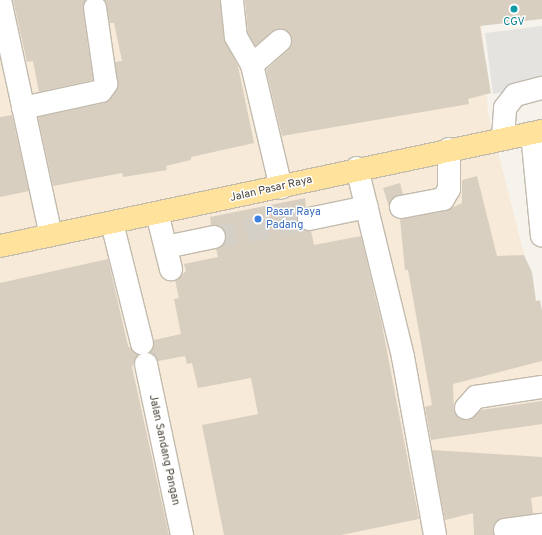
<!DOCTYPE html>
<html>
<head>
<meta charset="utf-8">
<style>
  body { margin:0 }
  #map { position:relative; width:542px; height:535px; overflow:hidden; background:#f6f3ec; font-family:Overpass,sans-serif }
  div>[style] { position:absolute }
  [style*='--x'] { left:calc(var(--x)*1px); top:calc(var(--y)*1px); width:calc(var(--w)*1px); rotate:calc(var(--a)*1deg) }
  .commercial>* { inset:0; background:#f7ead8 }
  .parking>* { inset:0; background:#e5e3e0 }
  .building>* { inset:0; background:#d8cfc1 }
  .minor-tunnel>* { height:22px; margin-top:-11px; transform-origin:0; background:repeating-linear-gradient(90deg,#d4d0c8 0 22px,transparent 0 33px) }
  .roads { filter:drop-shadow(1px 0 #c2bbae) drop-shadow(-1px 0 #c2bbae) drop-shadow(0 1px #c2bbae) drop-shadow(0 -1px #c2bbae) }
  .minor>* { height:22px; margin:-11px; padding:0 11px; transform-origin:11px; border-radius:11px; background:#fff }
  .major>* { height:22px; margin:-11px; padding:0 11px; transform-origin:11px; border-radius:11px; background:#ffe39c }
  .dots>* { width:11px; height:11px; translate:-50% -50%; box-sizing:border-box; border:2px solid #fff; border-radius:50% }
  span { translate:-50% -50%; white-space:nowrap; text-align:center; line-height:1.15; -webkit-text-stroke:3px #fff; paint-order:stroke }
  .culture-label { font-size:11px; color:#0d838f }
  .street-label { font-size:11px; color:#4b4439 }
  .shop-label { font-size:11px; color:#366cbe }
  .left { translate:0 -50%; text-align:left }
</style>
</head>
<body>
<div id="map">
  <div class="commercial">
    <i style="clip-path:polygon(0 0,480px 0,488px 113px,542px 325px,542px 535px,0 535px)"></i>
  </div>
  <div class="parking">
    <i style="clip-path:polygon(542px 26px,542px 86px,493px 94px,485px 33px)"></i>
  </div>
  <div class="building">
    <i style="clip-path:polygon(13px 0,86px 0,83px 10px,93px 80px,39px 92px,33px 61px,27px 62px)"></i>
    <i style="clip-path:polygon(105px 0,220px 0,224px 39px,238px 66px,254px 143px,191px 157px,191px 160px,166px 166px,167px 170px,123px 177px,122px 173px,53px 186px,38px 117px,104px 103px,116px 91px,115px 62px,122px 61px,114px 23px,110px 23px)"></i>
    <i style="clip-path:polygon(245px 0,542px 0,542px 19px,480px 26px,491px 93px,468px 99px,469px 104px,282px 136px,266px 70px,288px 50px,292px 38px,284px 29px,277px 29px,255px 46px,248px 33px)"></i>
    <i style="clip-path:polygon(12px 115px,29px 191px,0 197px,0 117px)"></i>
    <i style="clip-path:polygon(477px 176px,497px 256px,524px 255px,532px 272px,536px 301px,540px 300px,542px 311px,542px 361px,453px 384px,454px 411px,458px 417px,469px 420px,481px 410px,542px 401px,542px 424px,431px 440px,425px 407px,432px 405px,408px 270px,405px 270px,400px 219px,445px 211px,462px 203px,462px 180px)"></i>
    <i style="clip-path:polygon(400px 183px,403px 194px,393px 198px,389px 207px,383px 188px)"></i>
    <i style="clip-path:polygon(305px 198px,306px 207px,300px 210px,297px 221px,300px 228px,311px 231px,314px 245px,361px 236px,382px 325px,419px 519px,341px 535px,224px 535px,202px 425px,258px 414px,251px 378px,198px 388px,192px 363px,187px 364px,185px 356px,158px 361px,150px 352px,154px 340px,181px 334px,174px 299px,179px 298px,175px 280px,186px 271px,184px 264px,218px 257px,216px 249px,226px 241px,224px 229px,211px 225px,210px 217px)"></i>
    <i style="clip-path:polygon(108px 259px,128px 346px,138px 355px,132px 367px,169px 535px,0 535px,0 283px)"></i>
    <i style="clip-path:polygon(432px 450px,542px 457px,542px 496px,531px 498px,533px 514px,498px 520px,493px 526px,494px 535px,474px 535px,473px 513px,445px 520px)"></i>
  </div>
  <div class="minor-tunnel">
    <i style="--x:214;--y:237;--w:97;--a:-10.7"></i>
  </div>
  <div class="roads">
    <div class="minor">
      <i style="--x:0;--y:0;--w:240;--a:77.8"></i>
      <i style="--x:232;--y:0;--w:37;--a:84"></i>
      <i style="--x:236;--y:37;--w:32;--a:60"></i>
      <i style="--x:252;--y:65;--w:126;--a:76.7"></i>
      <i style="--x:252;--y:65;--w:37;--a:-41"></i>
      <i style="--x:23;--y:108;--w:80;--a:-12.3"></i>
      <i style="--x:101;--y:91;--w:9;--a:-54"></i>
      <i style="--x:106;--y:84;--w:77;--a:-98.2"></i>
      <i style="--x:532;--y:133;--w:103;--a:84.5"></i>
      <i style="--x:503;--y:138;--w:30;--a:-86"></i>
      <i style="--x:505;--y:108;--w:16;--a:-52"></i>
      <i style="--x:515;--y:95;--w:28;--a:-15"></i>
      <i style="--x:357;--y:168;--w:195;--a:76.3"></i>
      <i style="--x:403;--y:357;--w:181;--a:79.8"></i>
      <i style="--x:401;--y:207;--w:43;--a:-10.8"></i>
      <i style="--x:443;--y:199;--w:12;--a:-59"></i>
      <i style="--x:449;--y:189;--w:40;--a:-90"></i>
      <i style="--x:157;--y:213;--w:58;--a:76"></i>
      <i style="--x:309;--y:219;--w:59;--a:-11.7"></i>
      <i style="--x:112;--y:223;--w:124;--a:76"></i>
      <i style="--x:166;--y:247;--w:49;--a:-11.8"></i>
      <i style="--x:146;--y:364;--w:175;--a:78.1"></i>
      <i style="--x:466;--y:408;--w:15;--a:-48"></i>
      <i style="--x:476;--y:397;--w:67;--a:-8.6"></i>
      <i style="--x:505;--y:530;--w:37;--a:-8"></i>
    </div>
    <div class="major">
      <i style="--x:0;--y:246;--w:554;--a:-11.98"></i>
    </div>
  </div>
  <div class="dots">
    <i style="left:514px;top:9px;background:#0f9aa8"></i>
    <i style="left:258px;top:219px;background:#3f7fe0"></i>
  </div>
  <div class="culture-label">
    <span style="left:514px;top:22px">CGV</span>
  </div>
  <div class="street-label">
    <span style="left:271px;top:189px;rotate:-13deg">Jalan Pasar Raya</span>
    <span style="left:164px;top:450px;rotate:78deg">Jalan Sandang Pangan</span>
  </div>
  <div class="shop-label">
    <span class="left" style="left:266px;top:219px">Pasar Raya<br>Padang</span>
  </div>
</div>
</body>
</html>
